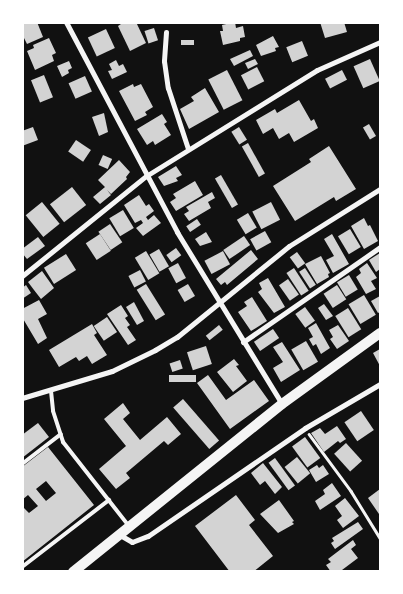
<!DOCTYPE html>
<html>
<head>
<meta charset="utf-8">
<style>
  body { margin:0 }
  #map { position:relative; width:403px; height:594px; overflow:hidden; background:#111; font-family:"Work Sans",sans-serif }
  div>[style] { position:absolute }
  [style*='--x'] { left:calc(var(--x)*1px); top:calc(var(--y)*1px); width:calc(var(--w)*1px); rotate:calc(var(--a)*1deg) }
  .building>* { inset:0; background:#d3d3d3; transform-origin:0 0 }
  .path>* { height:2.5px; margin:-1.25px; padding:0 1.25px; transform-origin:1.25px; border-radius:1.25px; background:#f5f5f5 }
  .service>* { height:4px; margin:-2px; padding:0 2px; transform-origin:2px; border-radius:2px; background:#f5f5f5 }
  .minor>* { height:5px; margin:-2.5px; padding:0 2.5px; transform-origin:2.5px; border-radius:2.5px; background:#f5f5f5 }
  .secondary>* { height:10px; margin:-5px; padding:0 5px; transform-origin:5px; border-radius:5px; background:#f5f5f5 }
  span { translate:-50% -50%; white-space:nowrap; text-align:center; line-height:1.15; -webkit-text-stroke:4px #fff; paint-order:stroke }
  .frame { position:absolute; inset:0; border:24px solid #fff; pointer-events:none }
</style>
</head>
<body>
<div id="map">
  <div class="building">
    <i style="clip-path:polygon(22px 22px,37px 22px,43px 37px,27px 44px,22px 34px)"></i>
    <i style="clip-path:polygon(124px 22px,136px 22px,146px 43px,130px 51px,118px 26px)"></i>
    <i style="clip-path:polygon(235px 22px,236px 28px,243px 26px,245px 37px,240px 38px,240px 41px,223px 45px,220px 31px,223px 31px,222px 25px)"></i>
    <i style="clip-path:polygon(320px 22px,344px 22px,347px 32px,325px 38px)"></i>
    <i style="left:154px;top:28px;width:13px;height:10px;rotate:72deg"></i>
    <i style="left:106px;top:29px;width:21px;height:20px;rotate:65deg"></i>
    <i style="clip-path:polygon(273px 36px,279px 47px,275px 48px,276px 51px,261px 56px,256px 45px)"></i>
    <i style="clip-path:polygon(49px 38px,56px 53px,52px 55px,54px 61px,35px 70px,27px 51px,34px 48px,33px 45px)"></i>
    <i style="left:194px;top:40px;width:5px;height:13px;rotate:90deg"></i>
    <i style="left:302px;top:41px;width:16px;height:17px;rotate:68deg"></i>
    <i style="clip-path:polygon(250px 50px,253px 56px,234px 66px,230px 59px)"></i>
    <i style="clip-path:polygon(255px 59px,258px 64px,248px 69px,245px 63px)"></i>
    <i style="left:370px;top:59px;width:24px;height:18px;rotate:66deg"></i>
    <i style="clip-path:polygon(116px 60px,119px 66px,123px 64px,127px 72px,112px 79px,108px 71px,112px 70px,109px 64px)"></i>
    <i style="clip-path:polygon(69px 61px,72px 68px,68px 70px,69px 73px,62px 77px,57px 66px)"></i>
    <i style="left:257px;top:67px;width:16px;height:18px;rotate:63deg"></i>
    <i style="left:227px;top:70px;width:34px;height:21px;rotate:63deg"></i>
    <i style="left:342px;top:70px;width:11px;height:19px;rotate:63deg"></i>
    <i style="left:44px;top:75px;width:24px;height:14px;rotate:68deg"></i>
    <i style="left:85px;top:76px;width:17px;height:18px;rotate:66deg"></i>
    <i style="clip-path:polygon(133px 84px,134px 87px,141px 84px,153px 107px,145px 112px,147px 115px,135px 121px,119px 91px)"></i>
    <i style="clip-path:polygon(205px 88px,219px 112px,189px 129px,180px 109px,194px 101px,191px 97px)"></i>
    <i style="clip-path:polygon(299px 100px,311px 121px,314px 119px,318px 128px,294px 142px,289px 133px,279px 139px,273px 128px,263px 134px,256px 120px,275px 109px,277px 113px)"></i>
    <i style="clip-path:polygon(104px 113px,108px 132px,99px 136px,92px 117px)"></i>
    <i style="clip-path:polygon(162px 114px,167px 122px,164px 124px,171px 135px,155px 145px,153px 141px,147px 145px,137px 129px)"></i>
    <i style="left:369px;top:124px;width:14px;height:7px;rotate:60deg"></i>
    <i style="clip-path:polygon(33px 127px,38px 140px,22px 146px,22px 131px)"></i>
    <i style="left:239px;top:127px;width:15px;height:9px;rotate:58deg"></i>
    <i style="left:76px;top:140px;width:18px;height:14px;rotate:34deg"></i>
    <i style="left:248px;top:143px;width:35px;height:7px;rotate:61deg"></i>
    <i style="clip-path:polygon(329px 146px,356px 189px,336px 201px,334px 197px,295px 221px,273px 186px,311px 162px,309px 159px)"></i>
    <i style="left:103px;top:155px;width:10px;height:11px;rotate:24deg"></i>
    <i style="clip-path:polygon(119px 160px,130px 172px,126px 177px,127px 179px,111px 194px,107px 190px,111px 195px,100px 204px,93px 197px,105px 187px,98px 180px)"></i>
    <i style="clip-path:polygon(176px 166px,182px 175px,176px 178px,178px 181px,164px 186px,158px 177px)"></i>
    <i style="left:221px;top:175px;width:34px;height:7px;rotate:60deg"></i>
    <i style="clip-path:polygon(195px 181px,203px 195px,176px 211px,170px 202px,176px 198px,173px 194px)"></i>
    <i style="left:72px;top:187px;width:23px;height:28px;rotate:52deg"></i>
    <i style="clip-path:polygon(212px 192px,215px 198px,208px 202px,211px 208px,189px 221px,184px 214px,189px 211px,186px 207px)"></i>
    <i style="clip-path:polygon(139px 195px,146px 206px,149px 204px,154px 211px,146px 217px,148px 220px,154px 215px,161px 223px,143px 236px,136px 228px,143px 223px,141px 220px,135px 223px,124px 205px)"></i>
    <i style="left:42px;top:202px;width:28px;height:21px;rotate:51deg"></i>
    <i style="left:271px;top:202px;width:20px;height:21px;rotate:63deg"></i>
    <i style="left:123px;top:210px;width:21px;height:16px;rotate:59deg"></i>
    <i style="left:248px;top:213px;width:17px;height:13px;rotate:59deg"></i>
    <i style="clip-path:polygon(364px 218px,368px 226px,370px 225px,378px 241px,364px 249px,351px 226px)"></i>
    <i style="left:197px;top:219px;width:7px;height:13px;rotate:56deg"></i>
    <i style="left:110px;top:224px;width:22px;height:14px;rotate:56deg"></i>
    <i style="left:350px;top:229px;width:21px;height:14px;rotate:59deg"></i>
    <i style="left:265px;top:231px;width:13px;height:17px;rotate:61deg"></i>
    <i style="clip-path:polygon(206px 232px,212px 242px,200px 246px,195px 239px)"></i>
    <i style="left:100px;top:234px;width:20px;height:17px;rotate:57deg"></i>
    <i style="clip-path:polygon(332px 234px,349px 264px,333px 273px,326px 260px,334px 256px,324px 239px)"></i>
    <i style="left:244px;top:236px;width:11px;height:25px;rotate:56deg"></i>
    <i style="clip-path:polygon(38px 237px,45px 246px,27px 259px,22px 253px,22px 249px)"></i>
    <i style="left:176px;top:248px;width:9px;height:12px;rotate:54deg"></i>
    <i style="left:159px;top:249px;width:20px;height:11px;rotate:60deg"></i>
    <i style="clip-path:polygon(251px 250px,258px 259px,227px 285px,225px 282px,221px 285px,216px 279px)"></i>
    <i style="left:146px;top:251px;width:26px;height:13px;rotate:59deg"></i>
    <i style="left:223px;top:251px;width:15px;height:21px;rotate:62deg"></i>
    <i style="left:297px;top:252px;width:14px;height:9px;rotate:54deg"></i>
    <i style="clip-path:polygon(380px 253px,380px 269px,376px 272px,369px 260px)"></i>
    <i style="left:66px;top:254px;width:19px;height:26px;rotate:58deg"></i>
    <i style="clip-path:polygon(321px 256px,330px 273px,328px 274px,329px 277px,317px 284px,305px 264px)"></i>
    <i style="left:178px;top:263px;width:17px;height:11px;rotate:62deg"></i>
    <i style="clip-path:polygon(367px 263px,377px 278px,371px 281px,376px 289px,366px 294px,356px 277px,361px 273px,359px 269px)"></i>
    <i style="left:294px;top:268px;width:27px;height:9px;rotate:57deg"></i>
    <i style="left:305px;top:268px;width:20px;height:7px;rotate:57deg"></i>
    <i style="left:140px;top:270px;width:13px;height:13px;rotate:63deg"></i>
    <i style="clip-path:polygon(42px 271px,54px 288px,41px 299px,34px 290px,39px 286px,34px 290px,28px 282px)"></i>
    <i style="left:349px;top:275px;width:17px;height:14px;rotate:59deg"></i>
    <i style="clip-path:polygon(268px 278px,285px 307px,274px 313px,258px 292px,262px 289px,259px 283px)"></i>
    <i style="left:288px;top:279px;width:19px;height:11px;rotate:55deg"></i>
    <i style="left:146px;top:284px;width:36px;height:11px;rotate:58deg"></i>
    <i style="left:188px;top:284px;width:14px;height:12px;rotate:60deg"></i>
    <i style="clip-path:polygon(26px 285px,31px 293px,22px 299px,22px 288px)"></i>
    <i style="left:337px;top:285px;width:17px;height:16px;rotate:57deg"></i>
    <i style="left:364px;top:295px;width:23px;height:18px;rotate:59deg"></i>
    <i style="clip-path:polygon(380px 296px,380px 312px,378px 313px,371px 301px)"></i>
    <i style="clip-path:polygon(252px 297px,267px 321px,251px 331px,238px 312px,247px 306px,244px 302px)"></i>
    <i style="clip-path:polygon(39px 300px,47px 314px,38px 319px,47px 338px,38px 344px,22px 317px,22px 309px)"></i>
    <i style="clip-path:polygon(134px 302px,144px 321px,137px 325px,126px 307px)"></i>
    <i style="clip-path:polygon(324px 304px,333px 316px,326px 320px,318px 308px)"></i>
    <i style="clip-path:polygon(121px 305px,128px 316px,125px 318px,130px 325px,127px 327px,136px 340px,128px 345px,107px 314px)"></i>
    <i style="left:305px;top:307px;width:17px;height:12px;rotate:54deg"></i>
    <i style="left:348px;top:308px;width:25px;height:15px;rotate:58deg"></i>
    <i style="left:107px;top:317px;width:18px;height:16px;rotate:56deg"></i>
    <i style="clip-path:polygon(316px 323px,330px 348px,321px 354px,316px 344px,313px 346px,309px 339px,313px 337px,308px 328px)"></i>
    <i style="clip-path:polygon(92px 324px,97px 333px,94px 335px,107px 355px,92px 364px,87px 356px,79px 361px,76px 357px,59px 367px,49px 350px)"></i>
    <i style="left:219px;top:325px;width:6px;height:17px;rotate:51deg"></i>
    <i style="clip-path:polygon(338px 325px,349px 341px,337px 349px,330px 339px,333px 337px,329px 330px)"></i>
    <i style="left:273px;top:329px;width:11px;height:23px;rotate:56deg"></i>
    <i style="left:306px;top:341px;width:24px;height:17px;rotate:60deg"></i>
    <i style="clip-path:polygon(282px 342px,300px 370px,281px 382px,273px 368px,283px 362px,273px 347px)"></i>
    <i style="left:206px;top:346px;width:19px;height:20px;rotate:72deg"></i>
    <i style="clip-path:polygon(380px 349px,380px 366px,373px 353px)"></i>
    <i style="clip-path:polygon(234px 359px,239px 365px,236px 366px,247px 381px,233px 392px,217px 372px)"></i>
    <i style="left:180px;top:360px;width:9px;height:11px;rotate:72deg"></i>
    <i style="left:196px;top:375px;width:7px;height:27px;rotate:90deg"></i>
    <i style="clip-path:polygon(208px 375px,226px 400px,254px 380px,269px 401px,230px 429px,197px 383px)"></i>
    <i style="left:183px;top:399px;width:55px;height:13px;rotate:49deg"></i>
    <i style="clip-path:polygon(123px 403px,130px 413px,123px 419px,140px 440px,167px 417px,181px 434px,168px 445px,164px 441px,126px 473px,130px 478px,116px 489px,99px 469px,126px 446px,104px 419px)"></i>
    <i style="left:361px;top:411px;width:23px;height:20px;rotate:56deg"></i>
    <i style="clip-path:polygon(38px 423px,49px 437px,22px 458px,22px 435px)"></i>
    <i style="clip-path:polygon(337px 426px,346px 439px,340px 443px,338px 441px,324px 452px,311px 433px,320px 428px,325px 434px)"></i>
    <i style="left:305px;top:437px;width:26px;height:16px;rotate:54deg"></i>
    <i style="left:346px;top:443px;width:24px;height:16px;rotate:48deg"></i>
    <i style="clip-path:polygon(evenodd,48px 447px,94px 505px,22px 562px,22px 506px,29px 513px,38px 506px,28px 495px,22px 500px,22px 467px,48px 447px,46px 481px,56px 493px,46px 501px,36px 489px,46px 481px)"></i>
    <i style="left:297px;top:457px;width:21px;height:16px;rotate:51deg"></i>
    <i style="left:275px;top:458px;width:34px;height:8px;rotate:54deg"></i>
    <i style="clip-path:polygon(263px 463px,282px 487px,275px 494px,265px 481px,260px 485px,251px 473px)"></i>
    <i style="clip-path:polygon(317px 465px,319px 468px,323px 465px,329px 474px,316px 482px,309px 470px)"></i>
    <i style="clip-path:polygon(332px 483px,341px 496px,320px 510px,315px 501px,325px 494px,323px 490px)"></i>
    <i style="clip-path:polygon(380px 489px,380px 513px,379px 514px,368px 498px)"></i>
    <i style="clip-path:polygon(236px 495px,255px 520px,249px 525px,273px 556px,253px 572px,230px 572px,195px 526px)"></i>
    <i style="clip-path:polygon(345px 498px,359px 516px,343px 528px,337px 520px,342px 516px,335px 506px)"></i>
    <i style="clip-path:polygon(279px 500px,294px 521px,292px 522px,294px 524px,278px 533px,260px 514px)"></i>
    <i style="clip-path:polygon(358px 522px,363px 529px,335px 549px,331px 543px,334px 541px,332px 538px)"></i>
    <i style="clip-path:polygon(353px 540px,356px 545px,351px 549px,358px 558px,342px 570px,343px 572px,331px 572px,326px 565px,331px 562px,328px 559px)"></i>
  </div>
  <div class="path">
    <i style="--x:309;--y:434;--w:71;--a:53.6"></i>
    <i style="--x:351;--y:491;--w:55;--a:58.3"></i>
  </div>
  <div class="service">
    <i style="--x:51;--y:391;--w:20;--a:84"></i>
    <i style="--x:53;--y:411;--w:33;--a:72"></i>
    <i style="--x:63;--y:442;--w:105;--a:51.9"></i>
    <i style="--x:22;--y:464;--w:49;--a:-37.6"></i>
    <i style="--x:22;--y:567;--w:110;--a:-37.6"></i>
  </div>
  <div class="minor">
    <i style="--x:66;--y:22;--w:238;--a:62.1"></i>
    <i style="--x:177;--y:232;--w:202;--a:58.6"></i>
    <i style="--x:166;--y:32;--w:29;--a:94"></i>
    <i style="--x:164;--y:61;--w:27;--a:82"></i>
    <i style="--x:168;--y:88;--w:64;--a:71.8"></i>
    <i style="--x:22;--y:276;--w:159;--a:-38.9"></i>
    <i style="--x:146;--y:176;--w:201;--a:-31.8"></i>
    <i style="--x:317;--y:70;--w:69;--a:-24"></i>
    <i style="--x:243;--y:342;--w:167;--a:-34.7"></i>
    <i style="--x:22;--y:398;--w:94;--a:-16.7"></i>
    <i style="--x:112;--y:371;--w:48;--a:-26"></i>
    <i style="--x:155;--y:350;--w:26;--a:-31"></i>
    <i style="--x:177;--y:337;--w:144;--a:-39.1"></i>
    <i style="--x:289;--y:246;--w:107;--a:-32.1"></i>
    <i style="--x:120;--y:535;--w:14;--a:30"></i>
    <i style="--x:132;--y:542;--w:17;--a:-21"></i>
    <i style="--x:148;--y:536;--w:191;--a:-34.5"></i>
    <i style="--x:305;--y:428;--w:87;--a:-30.4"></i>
  </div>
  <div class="secondary">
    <i style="--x:73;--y:572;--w:268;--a:-38.8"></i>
    <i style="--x:282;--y:404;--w:121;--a:-35.9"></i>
  </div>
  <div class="frame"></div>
</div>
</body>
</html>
